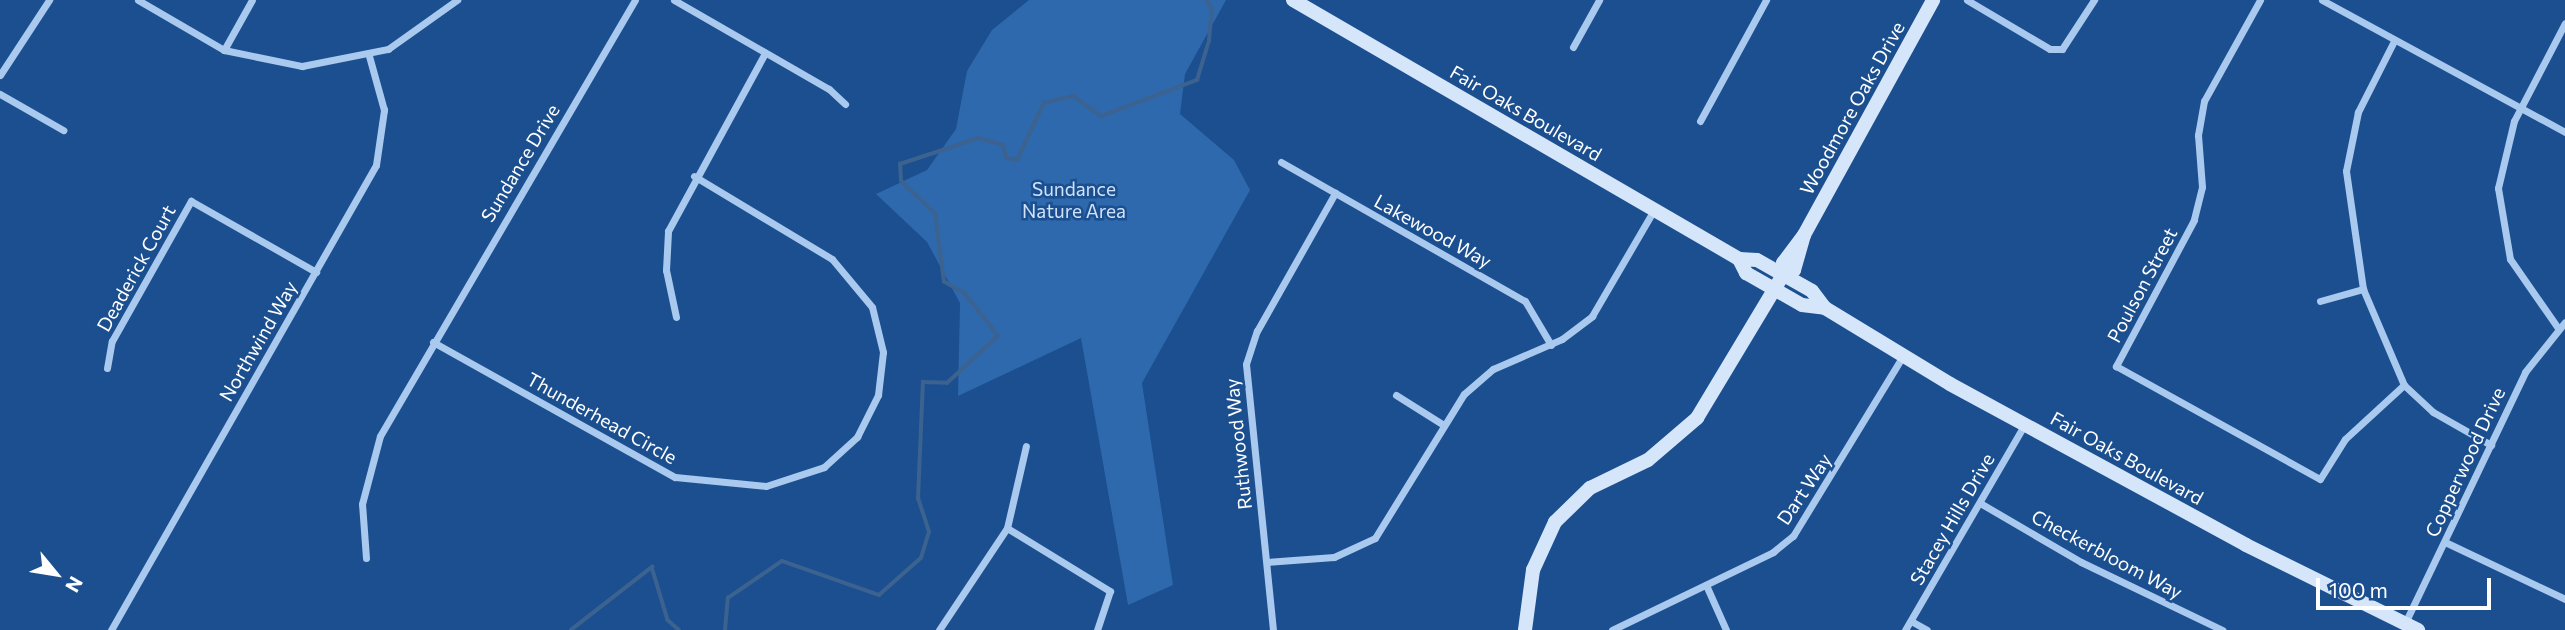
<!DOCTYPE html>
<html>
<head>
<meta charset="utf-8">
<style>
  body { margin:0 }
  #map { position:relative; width:2565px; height:630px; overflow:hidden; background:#1b4f8f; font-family:Commissioner,sans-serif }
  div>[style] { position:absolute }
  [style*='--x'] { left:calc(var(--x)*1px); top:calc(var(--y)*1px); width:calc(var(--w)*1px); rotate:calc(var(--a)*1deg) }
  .green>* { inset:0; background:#2e69ad }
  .stream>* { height:3.5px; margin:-1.75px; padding:0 1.75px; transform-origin:1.75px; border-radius:1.75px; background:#3c6290 }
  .street>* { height:7px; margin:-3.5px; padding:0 3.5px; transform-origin:3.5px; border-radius:3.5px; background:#a9c9ee }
  .secondary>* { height:14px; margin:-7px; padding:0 7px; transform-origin:7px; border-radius:7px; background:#d6e6fa }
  span { translate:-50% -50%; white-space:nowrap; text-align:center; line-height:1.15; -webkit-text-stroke:5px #1b4f8f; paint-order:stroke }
  .street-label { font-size:19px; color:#fff }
  .park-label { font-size:19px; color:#cfe3fa }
  .north { position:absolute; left:21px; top:539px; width:70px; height:70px; -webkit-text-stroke:5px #1b4f8f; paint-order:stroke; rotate:120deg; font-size:19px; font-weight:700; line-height:28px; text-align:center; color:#fff }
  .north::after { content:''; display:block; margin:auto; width:24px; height:32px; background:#fff; clip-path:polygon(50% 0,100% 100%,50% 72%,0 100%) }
  .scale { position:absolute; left:2316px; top:578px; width:175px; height:32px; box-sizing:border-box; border:4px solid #fff; border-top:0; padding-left:9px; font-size:21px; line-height:24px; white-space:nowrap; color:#fff; -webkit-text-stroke:5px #1b4f8f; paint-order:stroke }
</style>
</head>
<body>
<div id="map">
  <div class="green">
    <i style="clip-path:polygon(1029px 0,1226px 0,1185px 74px,1180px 114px,1234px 160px,1250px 190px,1142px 383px,1173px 585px,1128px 605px,1081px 338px,958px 396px,960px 303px,927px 242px,876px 194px,927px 170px,956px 129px,967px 71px,992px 30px)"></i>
  </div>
  <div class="stream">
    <i style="--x:571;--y:630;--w:103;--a:-37.9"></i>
    <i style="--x:652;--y:567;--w:55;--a:73.2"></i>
    <i style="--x:668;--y:620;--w:15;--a:42"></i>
    <i style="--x:725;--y:630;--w:32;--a:-85"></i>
    <i style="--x:728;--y:598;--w:65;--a:-34.4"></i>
    <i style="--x:782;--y:561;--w:103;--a:19.3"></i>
    <i style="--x:879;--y:595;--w:56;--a:-41.4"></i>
    <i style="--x:921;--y:558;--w:27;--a:-73"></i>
    <i style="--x:929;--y:532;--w:35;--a:-108"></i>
    <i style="--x:918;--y:499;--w:117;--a:-87.6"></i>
    <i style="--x:923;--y:382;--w:24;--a:2"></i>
    <i style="--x:947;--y:383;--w:69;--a:-42.7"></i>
    <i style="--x:998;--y:336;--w:53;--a:-128.2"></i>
    <i style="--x:965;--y:294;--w:24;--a:-150"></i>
    <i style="--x:944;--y:282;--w:69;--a:-97.5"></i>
    <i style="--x:935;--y:214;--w:47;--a:-135.9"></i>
    <i style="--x:901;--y:181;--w:17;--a:-93"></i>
    <i style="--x:900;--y:164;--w:83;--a:-18.2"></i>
    <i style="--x:979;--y:138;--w:25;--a:16"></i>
    <i style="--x:1003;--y:145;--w:14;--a:73"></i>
    <i style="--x:1007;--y:158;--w:10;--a:11"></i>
    <i style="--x:1017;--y:160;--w:63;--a:-64.7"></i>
    <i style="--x:1044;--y:103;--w:30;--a:-14"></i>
    <i style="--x:1073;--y:96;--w:35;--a:35"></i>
    <i style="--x:1102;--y:116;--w:102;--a:-20.8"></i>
    <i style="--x:1197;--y:80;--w:41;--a:-72.9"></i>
    <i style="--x:1209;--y:41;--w:33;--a:-85"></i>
    <i style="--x:1212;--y:8;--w:10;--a:-127"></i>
  </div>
  <div class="street">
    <i style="--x:138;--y:0;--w:99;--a:30.2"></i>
    <i style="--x:224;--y:50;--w:80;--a:11.6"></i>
    <i style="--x:302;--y:66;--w:88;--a:-11.2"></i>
    <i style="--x:388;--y:49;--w:85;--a:-35.4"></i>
    <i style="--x:674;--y:0;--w:179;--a:29.9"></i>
    <i style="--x:829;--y:89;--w:22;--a:43"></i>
    <i style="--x:1967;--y:0;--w:96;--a:30.6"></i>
    <i style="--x:2050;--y:49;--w:12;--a:0"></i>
    <i style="--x:2062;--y:49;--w:59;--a:-56.9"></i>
    <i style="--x:2260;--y:0;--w:115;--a:119"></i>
    <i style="--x:2204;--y:101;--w:35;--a:100"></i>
    <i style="--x:2198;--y:135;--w:52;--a:85.6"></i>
    <i style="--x:2202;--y:187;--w:34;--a:104"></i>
    <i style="--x:2194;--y:220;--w:166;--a:118.1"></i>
    <i style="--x:2116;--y:366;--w:233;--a:29"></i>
    <i style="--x:2320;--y:479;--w:47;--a:-58"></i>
    <i style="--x:2345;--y:439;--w:80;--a:-42.5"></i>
    <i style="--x:2322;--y:0;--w:277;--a:28.5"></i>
    <i style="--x:2394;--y:41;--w:80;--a:116.9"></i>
    <i style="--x:2358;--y:112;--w:60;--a:101.5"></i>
    <i style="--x:2346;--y:171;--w:119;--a:81.8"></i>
    <i style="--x:2363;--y:289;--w:104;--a:66.9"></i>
    <i style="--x:2404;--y:385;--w:40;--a:43"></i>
    <i style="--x:2433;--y:412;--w:67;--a:29.6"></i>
    <i style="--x:1573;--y:47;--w:54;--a:-61"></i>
    <i style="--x:224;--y:50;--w:57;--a:-60.8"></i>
    <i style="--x:0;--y:75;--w:90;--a:-56.8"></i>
    <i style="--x:0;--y:94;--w:73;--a:29.7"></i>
    <i style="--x:1700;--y:121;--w:138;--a:-61.4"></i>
    <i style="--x:1281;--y:162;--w:281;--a:29.7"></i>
    <i style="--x:1525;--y:301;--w:51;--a:59.4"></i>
    <i style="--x:2320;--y:301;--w:45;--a:-15.6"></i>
    <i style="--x:676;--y:317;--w:48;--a:-102"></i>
    <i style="--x:666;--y:270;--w:39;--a:-87"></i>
    <i style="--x:668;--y:231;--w:203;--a:-61.4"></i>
    <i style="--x:2558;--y:328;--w:84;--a:-124.8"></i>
    <i style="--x:2510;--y:259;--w:72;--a:-99.6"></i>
    <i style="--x:2498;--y:188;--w:69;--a:-76.6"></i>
    <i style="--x:2514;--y:121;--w:110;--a:-62.5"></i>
    <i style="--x:433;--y:342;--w:277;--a:29.2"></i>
    <i style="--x:675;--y:477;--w:91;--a:5.6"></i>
    <i style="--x:766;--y:486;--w:61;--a:-18.1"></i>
    <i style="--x:824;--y:467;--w:45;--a:-42.3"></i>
    <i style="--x:857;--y:437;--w:47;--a:-63.4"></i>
    <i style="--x:878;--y:395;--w:43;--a:-83.4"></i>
    <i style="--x:883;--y:352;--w:46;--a:-103.7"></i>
    <i style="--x:872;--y:307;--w:62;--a:-129.8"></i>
    <i style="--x:832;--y:259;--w:161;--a:-149"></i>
    <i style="--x:107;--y:368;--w:27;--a:-80"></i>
    <i style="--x:112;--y:341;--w:161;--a:-60.6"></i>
    <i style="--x:191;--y:201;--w:144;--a:29.6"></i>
    <i style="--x:1396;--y:395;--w:54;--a:32.2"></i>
    <i style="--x:1980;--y:503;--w:117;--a:30.3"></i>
    <i style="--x:2081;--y:562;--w:157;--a:25.7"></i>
    <i style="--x:1007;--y:528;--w:121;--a:31.5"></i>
    <i style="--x:1110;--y:591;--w:41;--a:108.4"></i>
    <i style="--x:2445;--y:542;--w:133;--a:25.4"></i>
    <i style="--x:366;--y:558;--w:54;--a:-94.2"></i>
    <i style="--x:362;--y:504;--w:70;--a:-75.2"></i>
    <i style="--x:380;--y:436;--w:505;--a:-59.68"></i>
    <i style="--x:1267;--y:562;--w:67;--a:-4.3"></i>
    <i style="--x:1334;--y:557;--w:45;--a:-24.9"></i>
    <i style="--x:1375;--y:538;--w:169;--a:-58.3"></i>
    <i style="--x:1464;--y:394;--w:38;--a:-41"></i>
    <i style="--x:1493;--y:369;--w:75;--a:-23.5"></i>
    <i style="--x:1562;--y:339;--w:38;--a:-37"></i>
    <i style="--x:1592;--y:316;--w:123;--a:-59.7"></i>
    <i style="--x:1706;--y:585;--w:49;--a:66"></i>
    <i style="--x:1911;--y:621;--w:18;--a:29"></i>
    <i style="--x:2405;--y:623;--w:278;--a:-64.4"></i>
    <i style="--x:2525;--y:372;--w:64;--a:-51.3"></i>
    <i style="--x:111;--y:630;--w:535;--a:-60.32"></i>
    <i style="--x:376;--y:165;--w:56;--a:-81.7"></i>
    <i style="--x:384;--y:110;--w:56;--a:-105.5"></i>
    <i style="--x:939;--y:630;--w:123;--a:-56.3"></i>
    <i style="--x:1007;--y:528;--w:84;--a:-77"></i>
    <i style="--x:1273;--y:630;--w:267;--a:-95.8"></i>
    <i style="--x:1246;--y:364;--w:35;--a:-72"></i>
    <i style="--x:1257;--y:331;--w:159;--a:-60.5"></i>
    <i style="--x:1612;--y:630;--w:179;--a:-25.8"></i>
    <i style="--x:1773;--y:552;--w:26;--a:-39"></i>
    <i style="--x:1793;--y:536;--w:211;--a:-58.6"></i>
    <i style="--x:1905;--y:630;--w:238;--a:-59.8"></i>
  </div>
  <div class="secondary">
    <i style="--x:1293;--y:0;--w:516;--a:30.14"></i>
    <i style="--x:1739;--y:259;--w:18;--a:3"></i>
    <i style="--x:1757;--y:260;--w:63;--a:29.4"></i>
    <i style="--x:1812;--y:291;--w:21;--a:53"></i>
    <i style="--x:1825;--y:308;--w:146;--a:31.3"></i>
    <i style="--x:1950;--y:384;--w:337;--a:28.5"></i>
    <i style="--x:2246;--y:545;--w:192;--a:26.3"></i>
    <i style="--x:1739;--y:259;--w:16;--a:63"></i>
    <i style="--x:1746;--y:273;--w:64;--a:29.7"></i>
    <i style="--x:1802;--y:305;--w:23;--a:7"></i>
    <i style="--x:1783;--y:275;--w:12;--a:-90"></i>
    <i style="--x:1783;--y:263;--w:35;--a:-53"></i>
    <i style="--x:1804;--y:235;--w:268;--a:-61.2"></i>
    <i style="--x:1525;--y:630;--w:61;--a:-82.4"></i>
    <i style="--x:1533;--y:570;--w:53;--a:-65.4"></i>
    <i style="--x:1555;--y:522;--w:49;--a:-44.2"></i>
    <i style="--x:1590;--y:488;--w:64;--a:-25.8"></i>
    <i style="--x:1648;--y:460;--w:65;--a:-40.6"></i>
    <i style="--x:1697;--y:418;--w:167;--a:-59"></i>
    <i style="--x:1783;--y:275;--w:12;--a:-24"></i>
    <i style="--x:1794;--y:270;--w:36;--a:-74"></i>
  </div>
  <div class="street-label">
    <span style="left:1852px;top:108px;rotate:-61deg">Woodmore Oaks Drive</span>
    <span style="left:1526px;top:113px;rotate:30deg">Fair Oaks Boulevard</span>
    <span style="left:520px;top:163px;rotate:-59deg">Sundance Drive</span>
    <span style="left:1433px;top:231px;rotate:29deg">Lakewood Way</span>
    <span style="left:136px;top:268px;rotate:-61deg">Deaderick Court</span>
    <span style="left:2142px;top:285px;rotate:-62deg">Poulson Street</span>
    <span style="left:258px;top:341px;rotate:-60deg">Northwind Way</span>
    <span style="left:602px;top:418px;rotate:29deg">Thunderhead Circle</span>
    <span style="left:1238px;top:444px;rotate:-96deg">Ruthwood Way</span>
    <span style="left:2127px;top:458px;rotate:29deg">Fair Oaks Boulevard</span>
    <span style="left:2465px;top:462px;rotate:-65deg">Copperwood Drive</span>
    <span style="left:1804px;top:489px;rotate:-56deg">Dart Way</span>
    <span style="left:1952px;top:519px;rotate:-60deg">Stacey Hills Drive</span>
    <span style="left:2107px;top:554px;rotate:28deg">Checkerbloom Way</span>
  </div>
  <div class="park-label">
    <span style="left:1074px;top:200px">Sundance<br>Nature Area</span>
  </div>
  <div class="north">N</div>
  <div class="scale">100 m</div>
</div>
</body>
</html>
